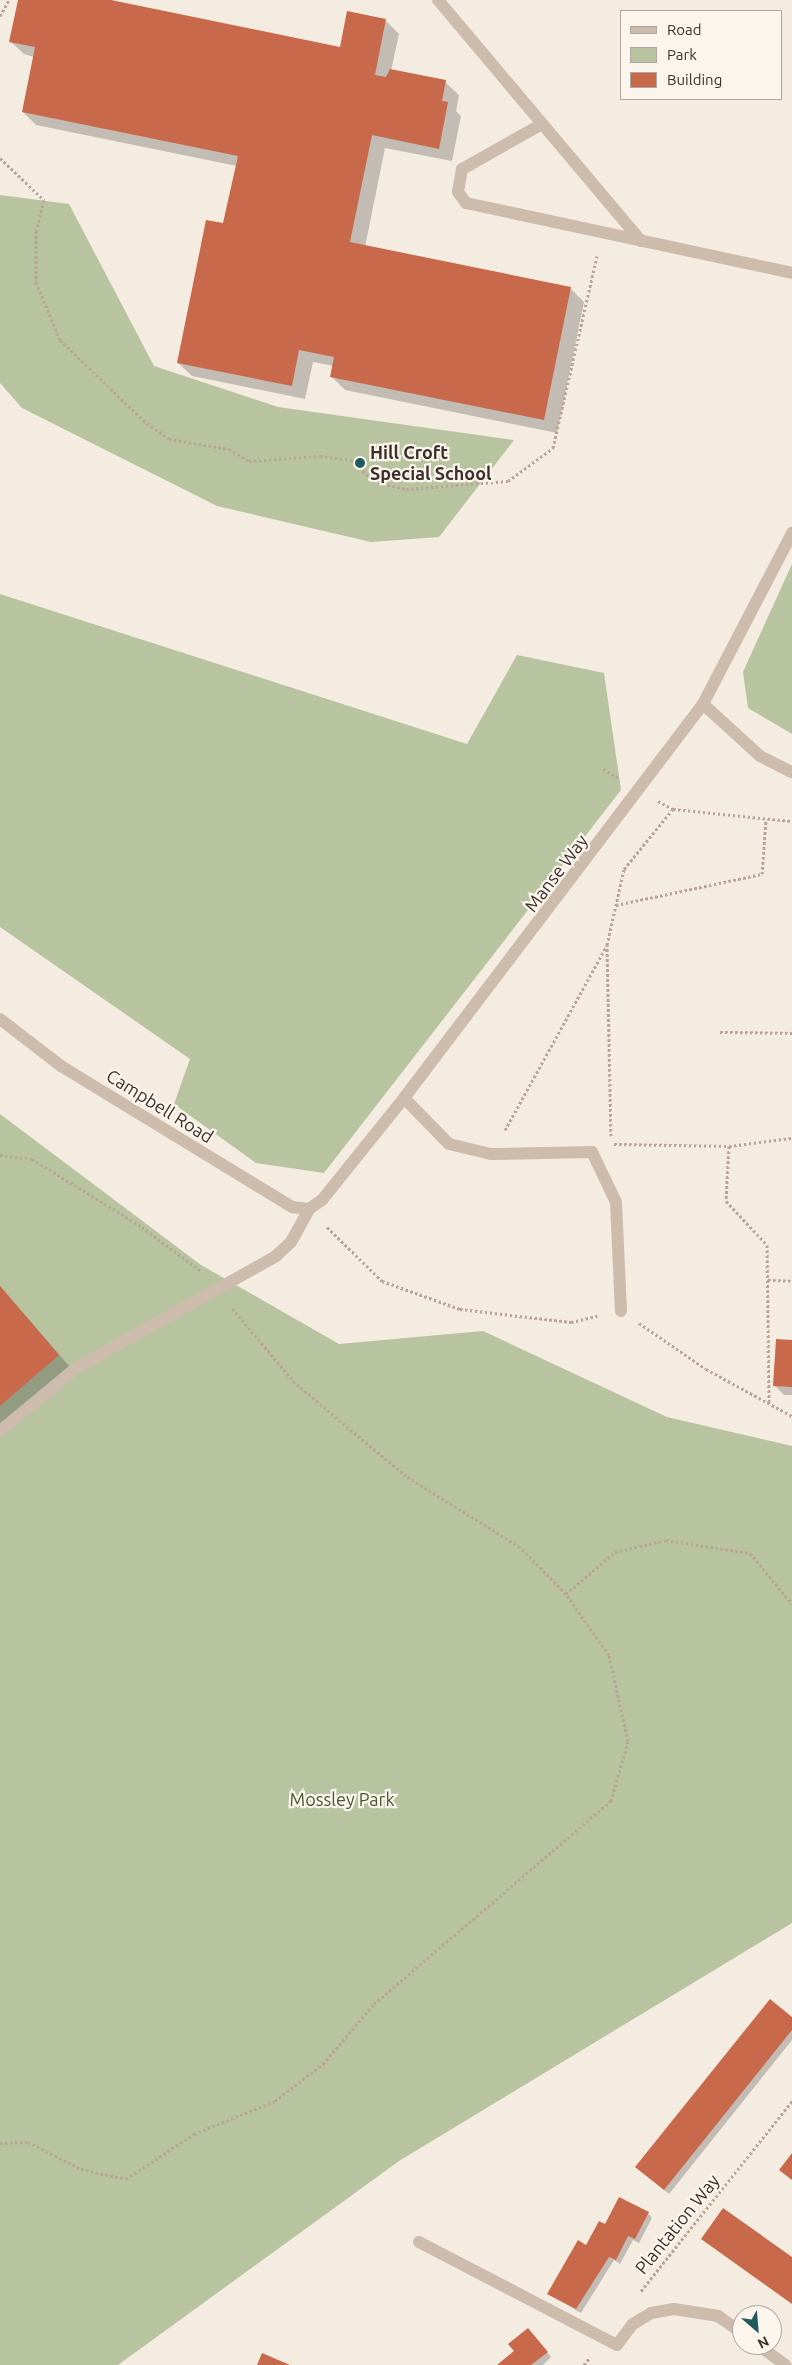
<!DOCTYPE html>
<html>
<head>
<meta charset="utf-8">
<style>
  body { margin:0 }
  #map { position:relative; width:792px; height:2365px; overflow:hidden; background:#f4ebe1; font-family:Ubuntu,sans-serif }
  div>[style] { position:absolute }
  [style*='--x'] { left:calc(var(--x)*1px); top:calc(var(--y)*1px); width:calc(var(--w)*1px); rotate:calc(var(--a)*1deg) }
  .green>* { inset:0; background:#b8c4a0 }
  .shadow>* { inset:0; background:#0003 }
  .building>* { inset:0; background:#c8694b }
  .path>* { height:3px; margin-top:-1.5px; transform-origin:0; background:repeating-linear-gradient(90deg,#b9a596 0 2.5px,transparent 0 5px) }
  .lane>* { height:12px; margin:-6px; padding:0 6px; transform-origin:6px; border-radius:6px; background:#cdbbac }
  .street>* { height:12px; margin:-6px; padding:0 6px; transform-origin:6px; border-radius:6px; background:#cdbbac }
  .dots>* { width:14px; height:14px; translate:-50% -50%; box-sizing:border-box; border:2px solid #fbf5ee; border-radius:50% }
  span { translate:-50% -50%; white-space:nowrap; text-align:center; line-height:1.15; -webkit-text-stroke:4.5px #fbf5ee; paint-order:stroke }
  .poi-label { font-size:18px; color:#3b302b; font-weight:700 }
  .left { translate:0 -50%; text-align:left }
  .street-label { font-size:18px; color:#3b302b }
  .park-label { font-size:18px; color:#4a5a2e }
  .legend { position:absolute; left:620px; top:10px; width:162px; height:90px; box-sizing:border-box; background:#fbf5ee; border:1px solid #aea6a0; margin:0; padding:6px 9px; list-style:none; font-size:15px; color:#3b302b }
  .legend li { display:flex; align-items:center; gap:10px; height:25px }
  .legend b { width:25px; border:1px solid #aea6a0 }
  .north { position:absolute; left:732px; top:2305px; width:50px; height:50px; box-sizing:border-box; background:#fbf5ee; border:1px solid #aea6a0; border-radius:50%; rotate:153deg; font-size:14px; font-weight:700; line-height:20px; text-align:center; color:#3b302b }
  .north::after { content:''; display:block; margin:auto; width:18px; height:22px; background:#1f5a5e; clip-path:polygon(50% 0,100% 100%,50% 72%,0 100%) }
</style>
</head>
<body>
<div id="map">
  <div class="green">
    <i style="clip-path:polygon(0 195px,69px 204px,154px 366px,278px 407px,514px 440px,439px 537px,371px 542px,217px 506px,22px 408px,0 383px)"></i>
    <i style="clip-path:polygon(792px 564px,792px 734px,748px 708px,743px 672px)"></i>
    <i style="clip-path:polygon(0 594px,467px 744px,517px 655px,604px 673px,621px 790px,324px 1173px,256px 1163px,174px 1104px,190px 1059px,0 927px)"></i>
    <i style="clip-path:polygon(0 1114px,201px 1265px,339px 1344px,483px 1331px,667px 1417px,792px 1446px,792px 1923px,399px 2161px,118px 2365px,0 2365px)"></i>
  </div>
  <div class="shadow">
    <i style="clip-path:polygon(19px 0,105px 0,341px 48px,385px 20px,399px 34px,391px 71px,445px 82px,459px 95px,456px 111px,461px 116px,452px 161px,385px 148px,365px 247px,571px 289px,584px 302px,557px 433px,345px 390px,332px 377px,334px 366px,313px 362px,305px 399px,192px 376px,178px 363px,224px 224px,237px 166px,36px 125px,23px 112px,34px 57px,24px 54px,10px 41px)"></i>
    <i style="clip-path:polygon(0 1286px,75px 1373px,0 1436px)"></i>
    <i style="clip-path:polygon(792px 1341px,792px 1395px,784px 1395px,775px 1386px)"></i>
    <i style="clip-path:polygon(792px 2018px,792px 2040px,669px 2194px,641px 2171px)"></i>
    <i style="clip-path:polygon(648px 2213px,652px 2218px,639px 2243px,633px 2240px,620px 2264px,614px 2260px,581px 2313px,548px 2294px,605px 2225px)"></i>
    <i style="clip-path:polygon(532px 2334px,551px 2357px,543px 2365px,499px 2365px)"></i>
  </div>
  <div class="building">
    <i style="clip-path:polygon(18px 0,111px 0,340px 47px,347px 11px,386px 19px,375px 75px,386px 77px,390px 69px,446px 80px,442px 101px,448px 102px,439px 149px,372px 135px,350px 242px,571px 287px,544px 420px,330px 377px,334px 357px,299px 350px,292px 386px,177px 363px,206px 220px,223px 223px,238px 156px,22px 112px,35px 47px,9px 42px)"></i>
    <i style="clip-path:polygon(0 1286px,59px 1355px,0 1406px)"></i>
    <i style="clip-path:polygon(776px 1339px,792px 1340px,792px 1387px,773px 1386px)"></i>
    <i style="clip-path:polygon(770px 1999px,792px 2017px,792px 2030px,664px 2190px,635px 2167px)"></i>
    <i style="clip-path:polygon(792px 2153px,792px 2180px,779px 2170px)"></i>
    <i style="clip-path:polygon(619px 2197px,649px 2212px,635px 2239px,628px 2236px,616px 2260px,609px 2257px,576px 2309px,547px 2294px,578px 2240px,586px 2245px,599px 2221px,605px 2224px)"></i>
    <i style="clip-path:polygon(723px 2208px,792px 2257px,792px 2304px,701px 2239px)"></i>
    <i style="clip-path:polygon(528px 2328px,548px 2352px,531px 2365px,497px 2365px,514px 2351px,508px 2344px)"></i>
    <i style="clip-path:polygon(262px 2353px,290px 2365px,257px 2365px)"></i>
  </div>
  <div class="path">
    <i style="--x:0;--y:16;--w:18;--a:-61"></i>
    <i style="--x:0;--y:158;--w:61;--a:43.7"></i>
    <i style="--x:44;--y:200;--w:32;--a:104"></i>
    <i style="--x:36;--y:231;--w:51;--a:90"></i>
    <i style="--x:36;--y:282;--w:63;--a:67.5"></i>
    <i style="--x:60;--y:340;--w:115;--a:43.9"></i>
    <i style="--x:143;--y:420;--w:32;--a:36"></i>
    <i style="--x:169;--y:439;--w:61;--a:9.5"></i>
    <i style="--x:229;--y:449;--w:23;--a:31"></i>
    <i style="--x:249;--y:461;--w:71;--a:-4"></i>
    <i style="--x:320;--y:456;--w:32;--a:7"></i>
    <i style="--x:352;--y:460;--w:30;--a:45"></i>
    <i style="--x:373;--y:481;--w:34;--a:14"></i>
    <i style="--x:406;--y:489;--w:102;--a:-4.5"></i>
    <i style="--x:508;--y:481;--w:56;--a:-36.3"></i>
    <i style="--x:553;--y:448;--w:197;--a:-77.1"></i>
    <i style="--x:603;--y:769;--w:17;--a:31"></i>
    <i style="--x:658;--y:801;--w:17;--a:28"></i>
    <i style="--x:616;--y:905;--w:149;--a:-12"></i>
    <i style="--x:762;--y:874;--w:54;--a:-85.8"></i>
    <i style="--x:720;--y:1032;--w:72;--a:0.8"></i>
    <i style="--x:505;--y:1130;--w:211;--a:-61.1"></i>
    <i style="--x:611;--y:1136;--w:191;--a:-91.2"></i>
    <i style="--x:607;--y:945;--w:78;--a:-77.4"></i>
    <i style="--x:624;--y:869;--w:77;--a:-50.8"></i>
    <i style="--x:673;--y:809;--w:120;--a:5.8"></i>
    <i style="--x:614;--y:1144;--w:115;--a:1"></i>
    <i style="--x:729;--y:1146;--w:64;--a:-7.2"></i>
    <i style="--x:729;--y:1146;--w:55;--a:93.1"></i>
    <i style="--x:726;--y:1201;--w:60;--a:47"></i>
    <i style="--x:767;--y:1245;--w:159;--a:89.3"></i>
    <i style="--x:0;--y:1155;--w:32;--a:7"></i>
    <i style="--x:32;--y:1159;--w:129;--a:31.7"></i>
    <i style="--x:142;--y:1227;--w:74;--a:36.7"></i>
    <i style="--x:327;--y:1227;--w:77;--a:44.5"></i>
    <i style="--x:382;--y:1281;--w:83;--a:19.7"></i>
    <i style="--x:460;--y:1309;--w:112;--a:6.7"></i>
    <i style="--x:571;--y:1322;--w:27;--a:-13"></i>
    <i style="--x:768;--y:1280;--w:24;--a:2"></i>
    <i style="--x:639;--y:1323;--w:81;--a:34.5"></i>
    <i style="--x:706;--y:1369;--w:98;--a:28.7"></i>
    <i style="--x:566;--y:1594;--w:65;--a:-40.6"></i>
    <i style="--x:615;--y:1552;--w:52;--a:-13.2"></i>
    <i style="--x:666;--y:1540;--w:85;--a:8.8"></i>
    <i style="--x:750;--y:1553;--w:66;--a:50.5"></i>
    <i style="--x:0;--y:2143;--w:28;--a:-2"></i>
    <i style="--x:28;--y:2142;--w:59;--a:27"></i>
    <i style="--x:81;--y:2169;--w:46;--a:12.5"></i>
    <i style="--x:126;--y:2179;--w:82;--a:-33.5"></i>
    <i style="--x:194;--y:2134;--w:87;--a:-22.2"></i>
    <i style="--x:275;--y:2101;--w:61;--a:-37.6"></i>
    <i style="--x:323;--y:2064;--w:79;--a:-49.6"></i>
    <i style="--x:374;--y:2004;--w:312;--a:-40.6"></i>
    <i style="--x:611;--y:1801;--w:62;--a:-74.2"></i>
    <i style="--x:628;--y:1741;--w:88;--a:-102.5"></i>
    <i style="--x:609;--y:1655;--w:75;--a:-125.2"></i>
    <i style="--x:566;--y:1594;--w:66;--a:-134.4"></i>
    <i style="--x:520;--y:1547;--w:134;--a:-148.1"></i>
    <i style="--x:406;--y:1476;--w:145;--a:-140"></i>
    <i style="--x:295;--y:1383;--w:98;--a:-130"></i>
    <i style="--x:641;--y:2291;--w:243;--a:-51.5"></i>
    <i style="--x:584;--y:2365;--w:10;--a:-53"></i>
  </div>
  <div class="lane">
    <i style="--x:438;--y:0;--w:315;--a:49.9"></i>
    <i style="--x:542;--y:124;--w:92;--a:150.6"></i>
    <i style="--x:462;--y:169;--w:23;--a:100"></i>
    <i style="--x:458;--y:192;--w:14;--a:54"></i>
    <i style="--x:466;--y:203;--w:333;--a:12.1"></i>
    <i style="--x:0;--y:1431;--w:99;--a:-39.7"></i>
    <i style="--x:76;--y:1368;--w:229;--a:-29.2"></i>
    <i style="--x:276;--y:1256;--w:21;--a:-43"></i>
    <i style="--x:291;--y:1242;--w:38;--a:-61"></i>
    <i style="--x:419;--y:2242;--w:223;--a:27.5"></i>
  </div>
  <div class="street">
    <i style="--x:703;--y:704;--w:77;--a:42.4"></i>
    <i style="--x:760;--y:756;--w:36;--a:27"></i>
    <i style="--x:0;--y:1019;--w:77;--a:37.6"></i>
    <i style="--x:61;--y:1066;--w:271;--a:31.4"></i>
    <i style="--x:292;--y:1207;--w:17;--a:7"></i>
    <i style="--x:309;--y:1209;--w:16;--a:-35"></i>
    <i style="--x:322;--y:1200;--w:131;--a:-51.2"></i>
    <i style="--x:404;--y:1098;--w:495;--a:-52.8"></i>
    <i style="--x:703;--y:704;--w:193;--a:-62.5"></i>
    <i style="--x:404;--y:1098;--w:64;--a:45.6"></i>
    <i style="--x:449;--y:1144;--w:43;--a:13.4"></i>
    <i style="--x:491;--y:1154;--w:101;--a:-1.1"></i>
    <i style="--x:592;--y:1152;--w:55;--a:64.4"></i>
    <i style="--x:616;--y:1202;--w:109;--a:87.4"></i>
    <i style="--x:617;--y:2345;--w:26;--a:-53"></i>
    <i style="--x:633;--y:2324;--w:21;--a:-31"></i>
    <i style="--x:651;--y:2313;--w:23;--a:-10"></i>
    <i style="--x:674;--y:2309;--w:45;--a:9"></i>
    <i style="--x:718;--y:2316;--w:29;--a:35"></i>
    <i style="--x:758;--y:2345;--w:34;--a:36"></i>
  </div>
  <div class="dots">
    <i style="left:360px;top:463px;background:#1f5a5e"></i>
  </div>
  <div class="poi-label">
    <span class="left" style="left:370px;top:463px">Hill Croft<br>Special School</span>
  </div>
  <div class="street-label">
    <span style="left:556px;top:873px;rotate:-53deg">Manse Way</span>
    <span style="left:160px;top:1106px;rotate:32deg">Campbell Road</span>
    <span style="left:677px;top:2224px;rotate:-51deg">Plantation Way</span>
  </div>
  <div class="park-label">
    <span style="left:342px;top:1799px">Mossley Park</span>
  </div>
  <ul class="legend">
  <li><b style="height:6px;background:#cdbbac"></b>Road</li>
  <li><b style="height:14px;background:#b8c4a0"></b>Park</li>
  <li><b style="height:14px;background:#c8694b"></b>Building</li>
  </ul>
  <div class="north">N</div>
</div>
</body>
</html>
